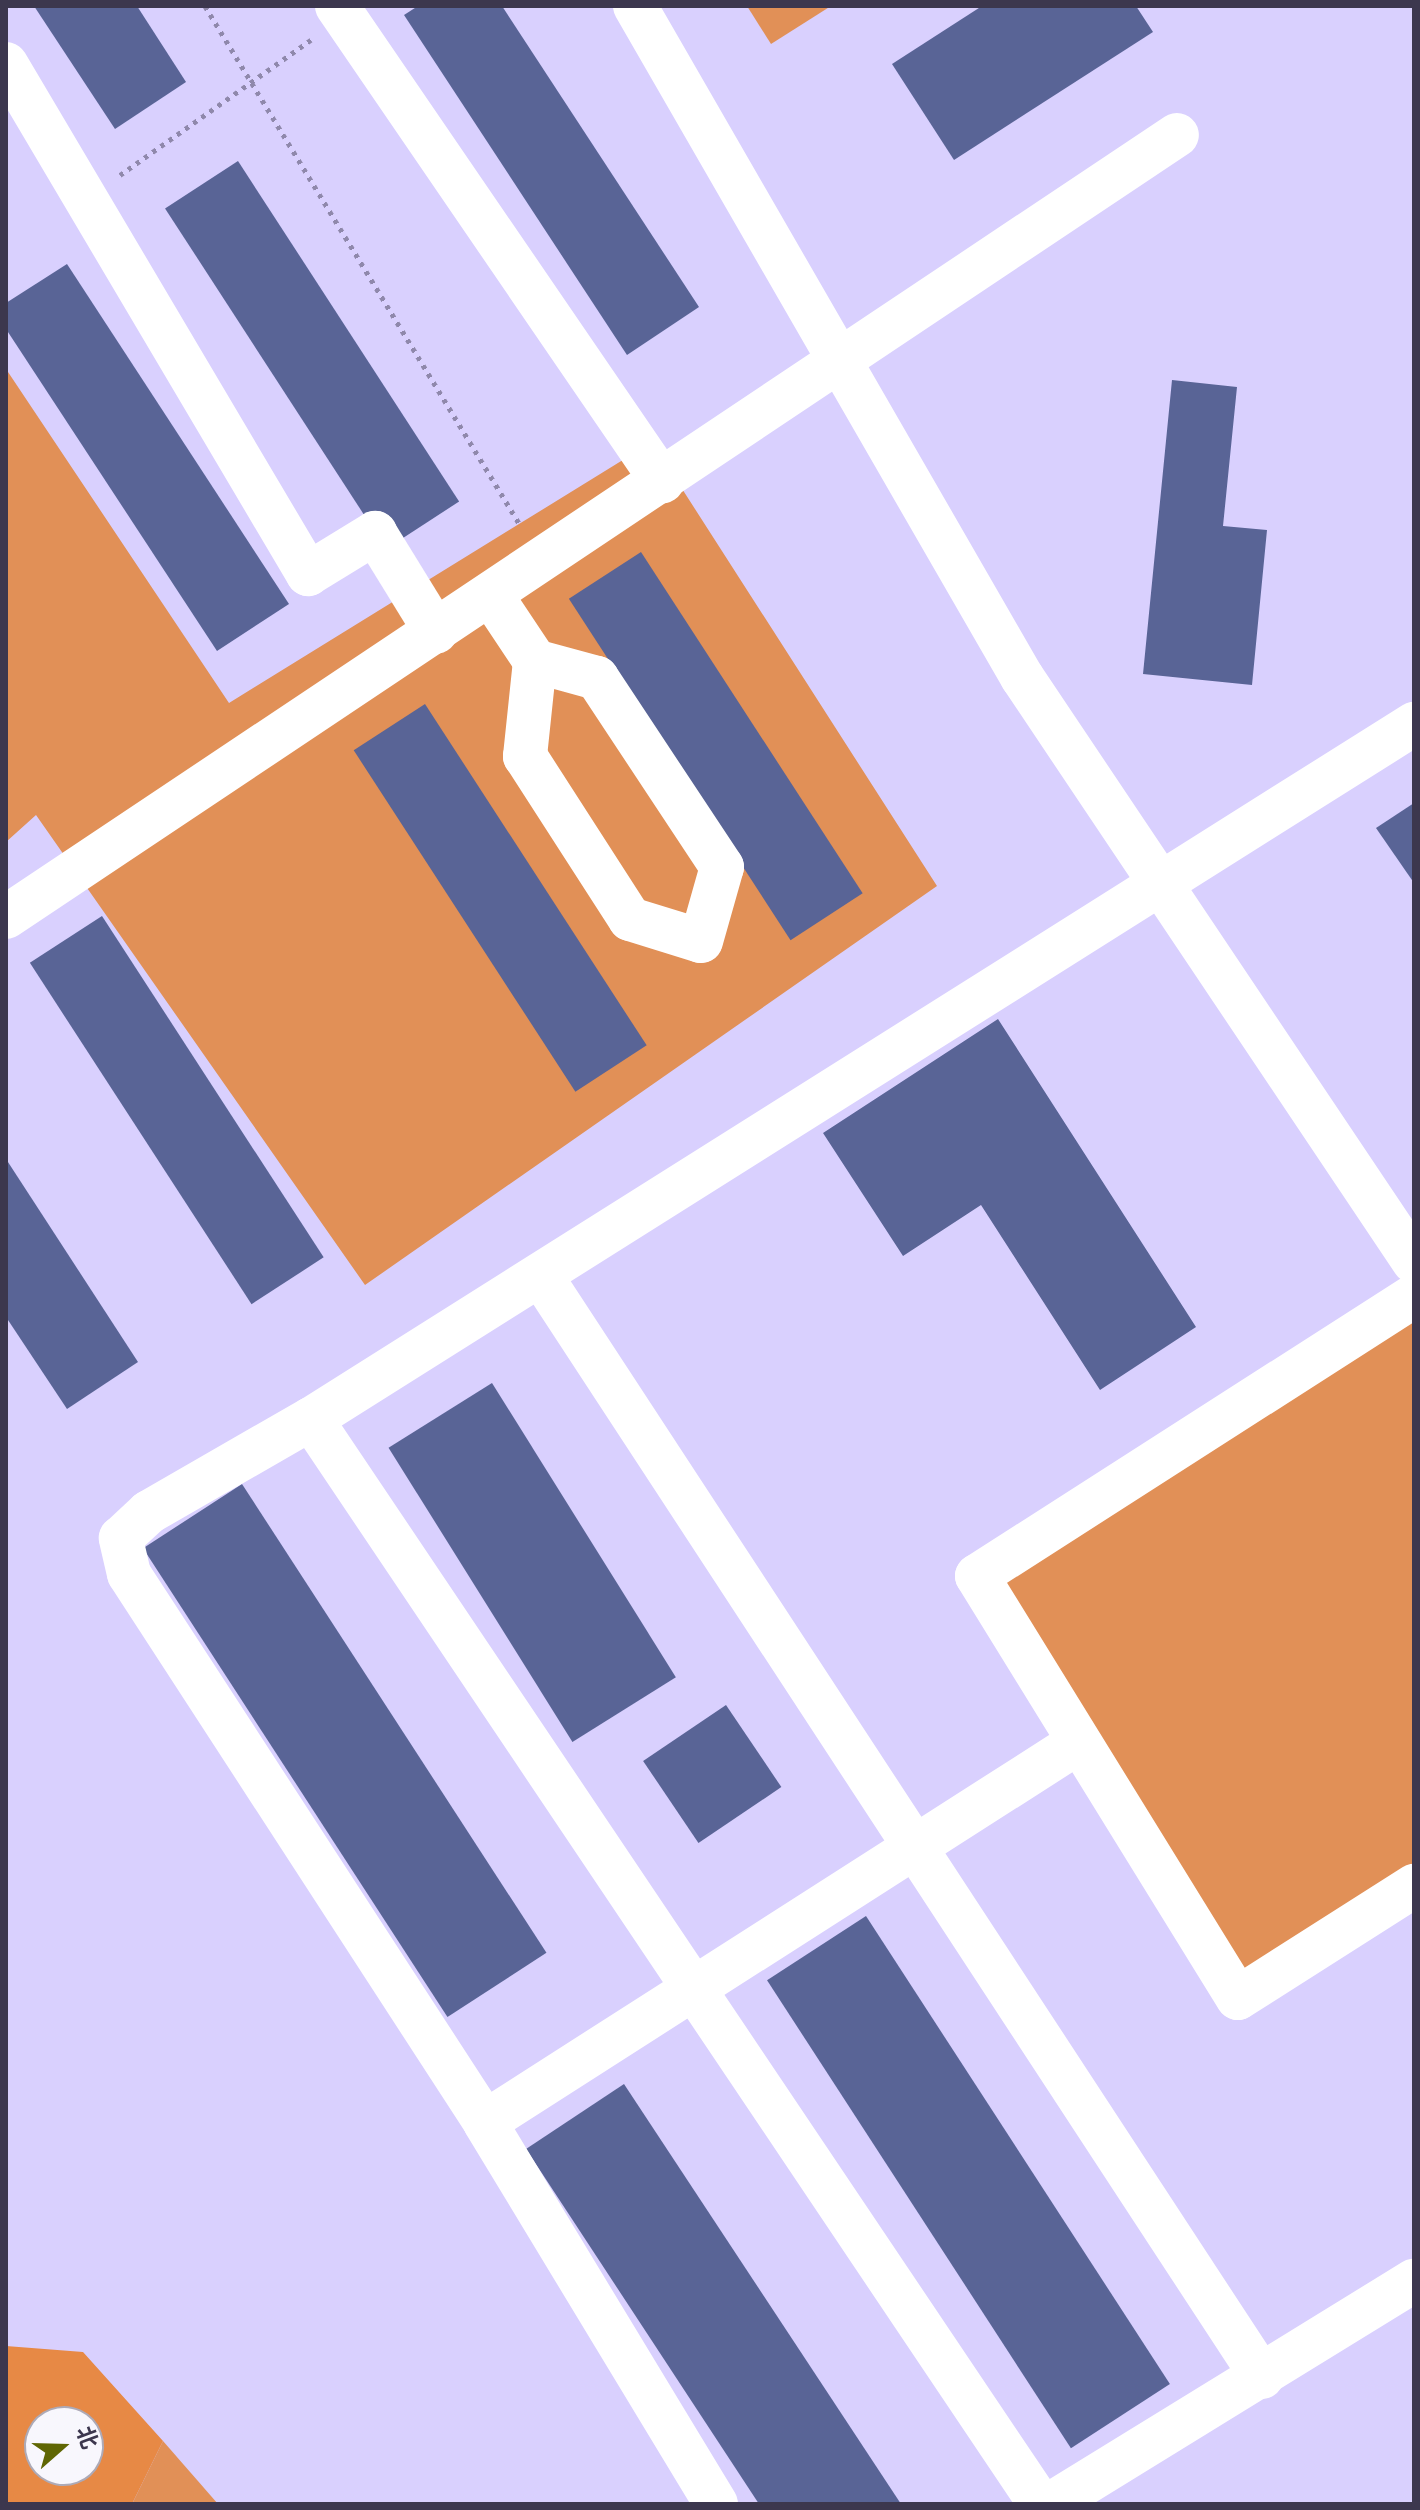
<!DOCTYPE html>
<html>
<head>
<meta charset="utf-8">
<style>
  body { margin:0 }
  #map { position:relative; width:1420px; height:2510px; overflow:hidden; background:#d9d0fe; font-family:Overpass,"Noto Sans SC",sans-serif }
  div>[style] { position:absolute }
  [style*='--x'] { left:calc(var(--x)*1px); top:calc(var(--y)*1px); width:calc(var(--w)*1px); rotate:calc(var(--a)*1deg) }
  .green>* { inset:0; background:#e19057 }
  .forest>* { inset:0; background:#e78945 }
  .building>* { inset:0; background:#596496; transform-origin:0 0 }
  .path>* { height:5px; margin-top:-2.5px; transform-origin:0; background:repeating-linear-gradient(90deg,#8f88ab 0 4px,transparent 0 10px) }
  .minor>* { height:44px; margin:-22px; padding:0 22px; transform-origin:22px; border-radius:22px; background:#fff }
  span { translate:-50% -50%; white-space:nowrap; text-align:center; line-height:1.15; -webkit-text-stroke:8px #f8f7fd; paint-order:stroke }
  .frame { position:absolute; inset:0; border:8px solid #3c374e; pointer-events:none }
  .north { position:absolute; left:24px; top:2406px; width:80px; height:80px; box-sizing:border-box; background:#f8f7fd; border:2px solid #adaab7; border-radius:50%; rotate:70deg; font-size:22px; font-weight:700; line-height:32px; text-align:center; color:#3c374e }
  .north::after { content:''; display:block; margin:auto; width:28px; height:36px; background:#5f6604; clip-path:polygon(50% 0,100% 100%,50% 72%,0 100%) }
</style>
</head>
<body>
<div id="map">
  <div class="green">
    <i style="clip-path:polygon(747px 6px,831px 6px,771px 44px)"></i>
    <i style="clip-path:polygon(6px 369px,229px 703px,652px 442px,937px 886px,365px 1285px,36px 815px,6px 842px)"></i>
    <i style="clip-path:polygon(1414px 1317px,1414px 1865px,1245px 1972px,997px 1578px)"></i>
    <i style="clip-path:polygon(163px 2441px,218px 2504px,132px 2504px)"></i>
  </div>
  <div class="forest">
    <i style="clip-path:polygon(evenodd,6px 2346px,83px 2352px,163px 2441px,132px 2504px,6px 2504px,6px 2346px,40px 2422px,88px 2422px,88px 2470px,40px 2470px,40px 2422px)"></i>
  </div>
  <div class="building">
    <i style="clip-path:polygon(34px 6px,137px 6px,186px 82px,115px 129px)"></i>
    <i style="clip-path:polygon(418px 6px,502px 6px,699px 307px,627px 355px,404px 15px)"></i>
    <i style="clip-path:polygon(982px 6px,1136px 6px,1153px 32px,954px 160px,892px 64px)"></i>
    <i style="left:238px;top:161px;width:406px;height:87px;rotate:57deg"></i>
    <i style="clip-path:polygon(67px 264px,289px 604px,217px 651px,6px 329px,6px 303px)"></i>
    <i style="clip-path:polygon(1172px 380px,1237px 387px,1223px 526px,1267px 530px,1252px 685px,1143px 674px)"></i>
    <i style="left:641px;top:552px;width:407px;height:86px;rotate:57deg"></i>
    <i style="left:425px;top:704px;width:407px;height:85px;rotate:57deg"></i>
    <i style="clip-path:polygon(1414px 803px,1414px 883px,1376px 828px)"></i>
    <i style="left:102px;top:916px;width:407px;height:86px;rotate:57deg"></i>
    <i style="clip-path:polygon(998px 1019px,1196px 1327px,1100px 1390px,981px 1205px,903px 1256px,823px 1133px)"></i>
    <i style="clip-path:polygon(6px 1159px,138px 1362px,67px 1409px,6px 1317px)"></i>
    <i style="left:492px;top:1383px;width:347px;height:122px;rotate:58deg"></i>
    <i style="left:242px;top:1484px;width:559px;height:118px;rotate:57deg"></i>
    <i style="left:726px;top:1705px;width:99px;height:100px;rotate:56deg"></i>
    <i style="left:866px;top:1916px;width:558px;height:118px;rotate:57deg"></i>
    <i style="clip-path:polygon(624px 2084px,901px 2504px,759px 2504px,526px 2149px)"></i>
  </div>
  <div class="path">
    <i style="--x:205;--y:6;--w:607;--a:58.74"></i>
    <i style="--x:120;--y:175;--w:234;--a:-35.3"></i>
  </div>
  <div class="minor">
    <i style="--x:337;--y:6;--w:576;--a:55.62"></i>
    <i style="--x:635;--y:6;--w:775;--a:60.03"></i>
    <i style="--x:1022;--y:677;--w:704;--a:56.17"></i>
    <i style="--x:6;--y:64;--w:593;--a:59.37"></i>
    <i style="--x:308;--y:574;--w:79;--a:-31.5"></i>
    <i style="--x:375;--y:533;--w:116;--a:58.4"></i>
    <i style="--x:491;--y:595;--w:79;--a:56.3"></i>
    <i style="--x:535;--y:661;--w:96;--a:96"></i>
    <i style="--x:525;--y:756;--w:194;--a:57.2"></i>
    <i style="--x:630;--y:919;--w:74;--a:17.2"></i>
    <i style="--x:701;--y:941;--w:77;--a:-74.2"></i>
    <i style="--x:722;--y:867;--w:227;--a:-123.5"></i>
    <i style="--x:597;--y:678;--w:64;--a:-164.7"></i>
    <i style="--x:6;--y:917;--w:1408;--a:-33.74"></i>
    <i style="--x:541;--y:1276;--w:1316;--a:56.78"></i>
    <i style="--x:1414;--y:1296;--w:519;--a:147.35"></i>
    <i style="--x:977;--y:1576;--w:496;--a:58.3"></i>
    <i style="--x:1238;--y:1998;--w:209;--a:-32.5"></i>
    <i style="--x:311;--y:1419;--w:1307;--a:56.1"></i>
    <i style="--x:485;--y:2122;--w:705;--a:-32.61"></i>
    <i style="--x:716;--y:2504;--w:446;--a:-121.2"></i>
    <i style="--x:485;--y:2122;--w:653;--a:-123.01"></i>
    <i style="--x:129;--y:1574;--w:37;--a:-103"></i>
    <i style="--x:121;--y:1538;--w:38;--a:-43"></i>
    <i style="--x:149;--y:1512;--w:187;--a:-29.9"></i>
    <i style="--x:311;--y:1419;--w:1304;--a:-32.22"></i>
    <i style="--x:1051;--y:2504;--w:426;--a:-31.6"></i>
  </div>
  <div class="frame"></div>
  <div class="north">北</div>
</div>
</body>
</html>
